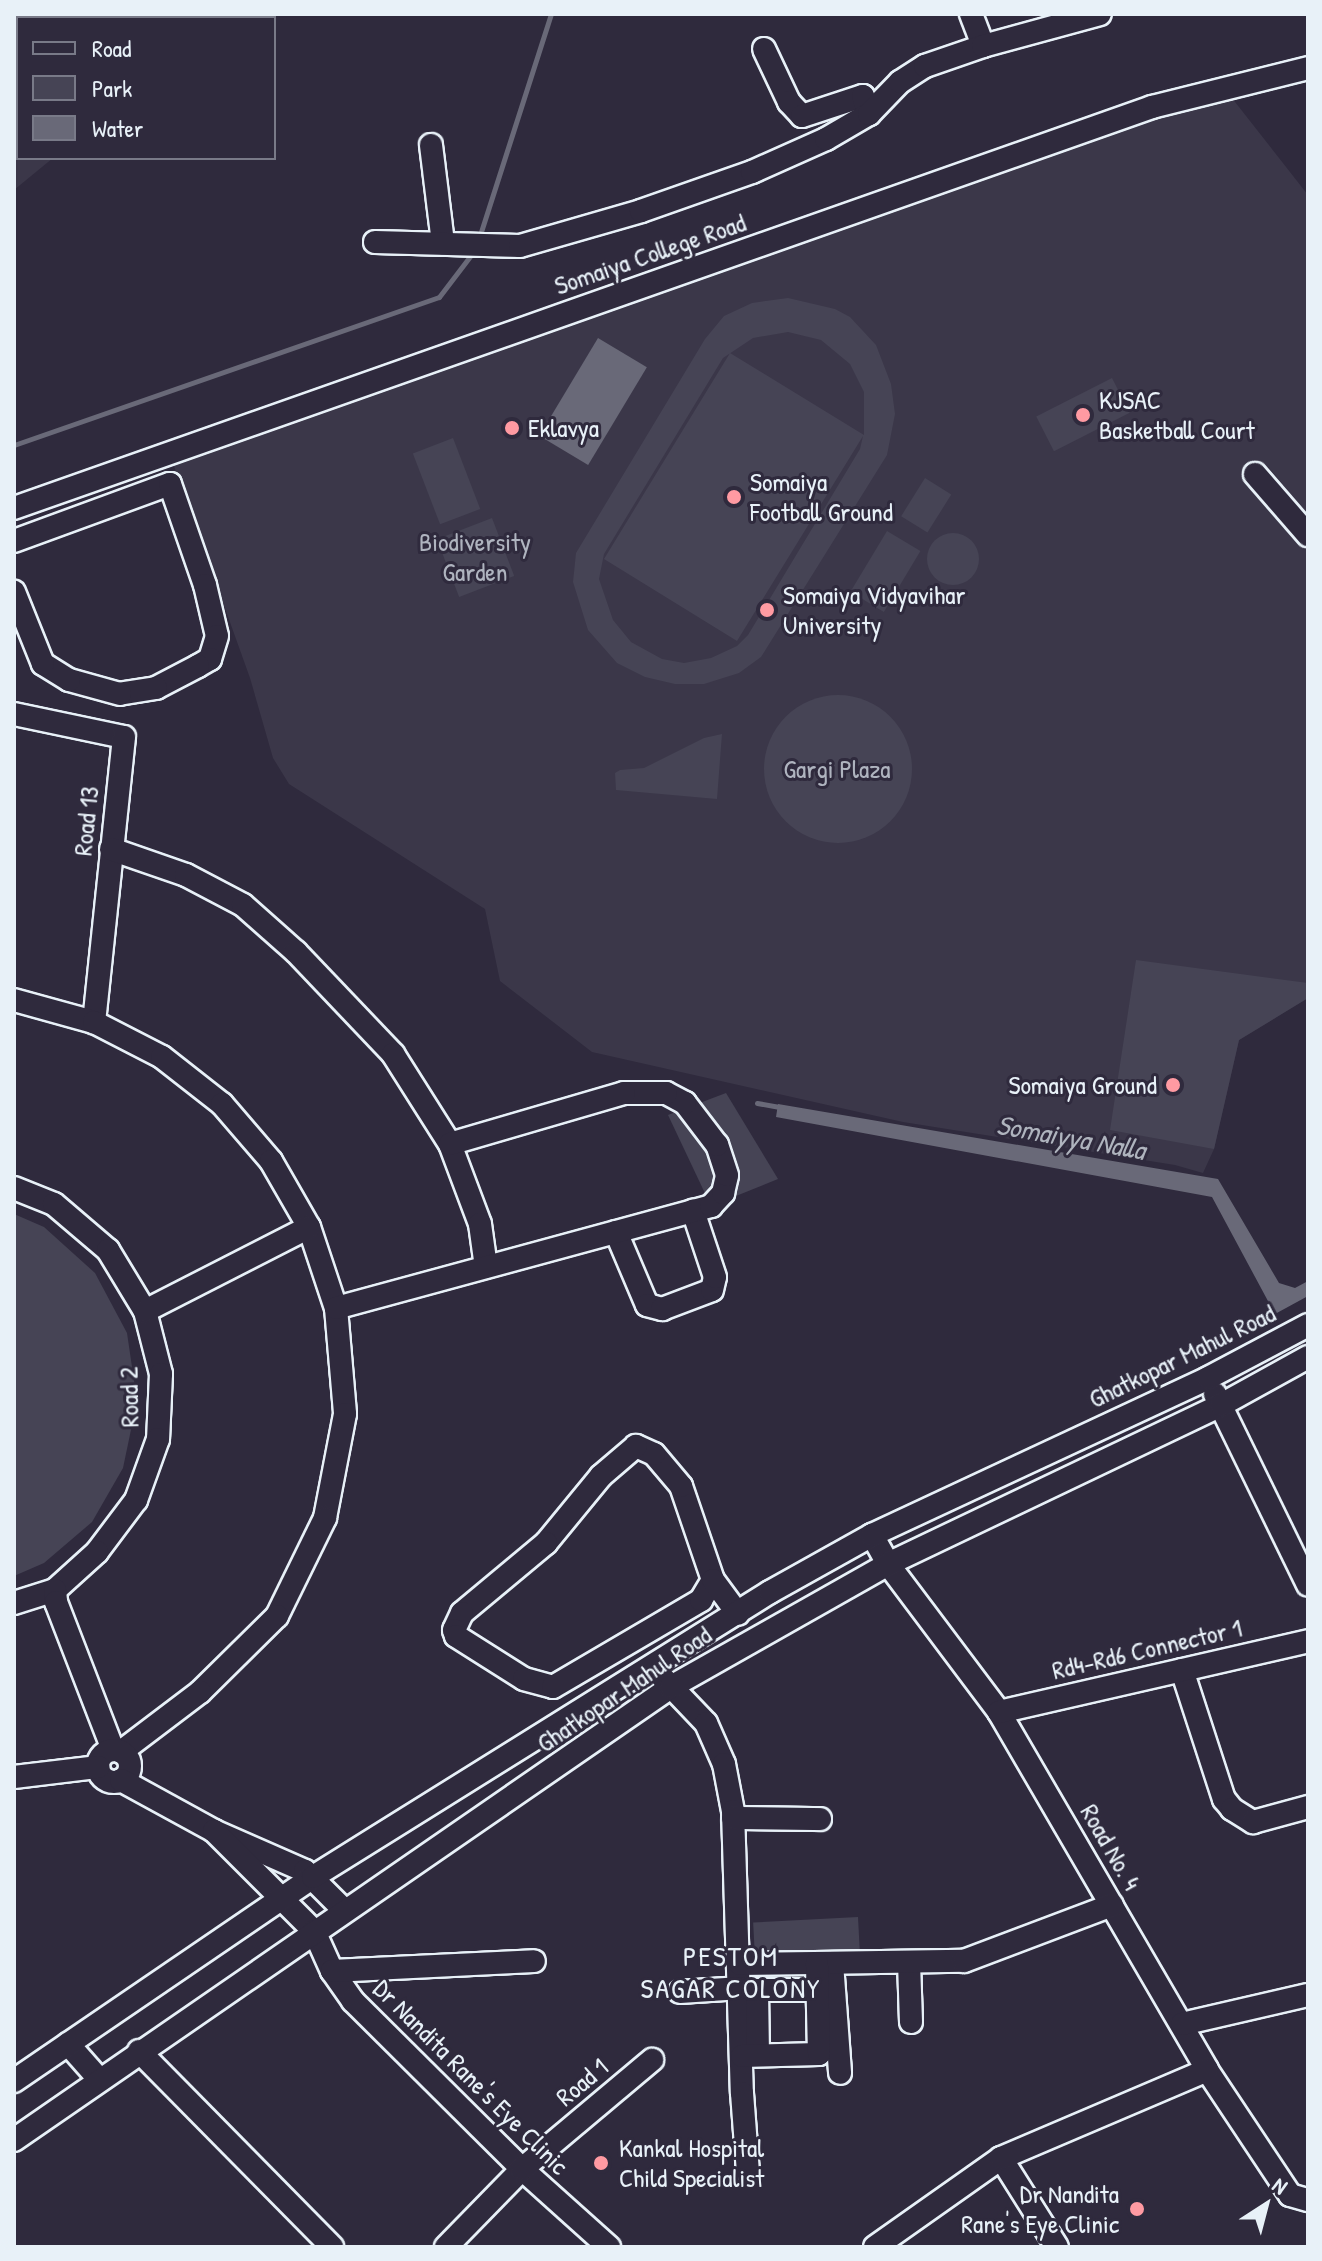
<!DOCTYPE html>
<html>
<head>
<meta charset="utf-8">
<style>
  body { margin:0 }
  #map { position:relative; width:1322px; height:2261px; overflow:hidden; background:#2f2a3d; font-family:"Patrick Hand",sans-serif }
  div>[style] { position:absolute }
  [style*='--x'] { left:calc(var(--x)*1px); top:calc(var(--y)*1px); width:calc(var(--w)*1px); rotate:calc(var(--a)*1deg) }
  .built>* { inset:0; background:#3b3749 }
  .green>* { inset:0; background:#464455; transform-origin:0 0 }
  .round { border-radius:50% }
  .water>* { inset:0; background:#696978; transform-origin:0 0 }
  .stream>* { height:5px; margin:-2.5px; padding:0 2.5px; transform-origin:2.5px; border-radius:2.5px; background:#696978 }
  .roads { filter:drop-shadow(2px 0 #e8f1f8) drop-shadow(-2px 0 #e8f1f8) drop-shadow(0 2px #e8f1f8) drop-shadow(0 -2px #e8f1f8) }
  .minor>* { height:22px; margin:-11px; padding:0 11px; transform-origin:11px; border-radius:11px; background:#2f2a3d }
  .minor>.ring { margin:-11px; padding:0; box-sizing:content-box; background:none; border:22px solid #2f2a3d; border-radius:50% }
  .rail>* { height:5px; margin-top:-2.5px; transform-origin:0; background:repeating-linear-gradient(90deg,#e8f1f8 0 12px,transparent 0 18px) }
  .dots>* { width:22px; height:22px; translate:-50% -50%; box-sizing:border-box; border:4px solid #2f2a3d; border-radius:50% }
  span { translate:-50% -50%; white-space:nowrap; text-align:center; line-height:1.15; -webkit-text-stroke:6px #2f2a3d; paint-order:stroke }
  .street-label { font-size:26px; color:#e8f1f8 }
  .poi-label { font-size:26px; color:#e8f1f8 }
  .left { translate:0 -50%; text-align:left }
  .right { translate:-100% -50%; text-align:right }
  .park-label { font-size:26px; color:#afb4bf }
  .water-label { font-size:28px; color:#afb4be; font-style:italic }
  .neighbourhood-label { font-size:28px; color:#e8f1f8; letter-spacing:2px }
  .frame { position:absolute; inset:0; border:16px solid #e8f1f8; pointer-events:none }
  .legend { position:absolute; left:16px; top:16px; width:260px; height:144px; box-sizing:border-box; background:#2f2a3d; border:2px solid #797a88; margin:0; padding:10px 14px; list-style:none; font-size:24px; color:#e8f1f8 }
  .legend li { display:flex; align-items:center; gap:16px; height:40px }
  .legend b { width:40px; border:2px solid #797a88 }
  .north { position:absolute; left:1226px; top:2165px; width:80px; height:80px; -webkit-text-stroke:6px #2f2a3d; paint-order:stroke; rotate:36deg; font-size:22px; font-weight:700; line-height:32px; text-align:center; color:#e8f1f8 }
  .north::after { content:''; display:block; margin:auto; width:28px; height:36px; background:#e8f1f8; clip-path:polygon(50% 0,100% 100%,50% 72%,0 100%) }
</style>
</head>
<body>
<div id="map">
  <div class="built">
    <i style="clip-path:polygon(14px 14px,221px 14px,217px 18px,18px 18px,18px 158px,53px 158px,14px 190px)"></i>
    <i style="clip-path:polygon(1228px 93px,1308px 195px,1308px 514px,1268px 467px,1255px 474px,1308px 542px,1308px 998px,1239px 1040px,1214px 1149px,1203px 1173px,1175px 1165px,903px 1122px,592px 1052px,500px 981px,485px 909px,289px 784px,273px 758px,250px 678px,170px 455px,1152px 112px)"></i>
  </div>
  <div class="green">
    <i style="clip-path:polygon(evenodd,788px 298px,835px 309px,850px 317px,876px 345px,891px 384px,895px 414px,887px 455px,761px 657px,739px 673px,704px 684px,675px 684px,645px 677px,617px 663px,588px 630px,573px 582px,576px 553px,705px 339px,724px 316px,752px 303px,788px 298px,788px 332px,821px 340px,850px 364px,864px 392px,864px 435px,730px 353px,604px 559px,737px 641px,863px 436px,860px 449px,748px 635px,737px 646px,711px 658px,684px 663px,662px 659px,631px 642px,613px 620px,599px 579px,604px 554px,723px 358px,753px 338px,788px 332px)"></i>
    <i style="left:1112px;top:378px;width:39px;height:85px;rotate:63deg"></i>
    <i style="left:453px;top:438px;width:76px;height:43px;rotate:69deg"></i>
    <i style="left:925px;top:478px;width:31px;height:45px;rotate:32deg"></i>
    <i style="left:492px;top:518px;width:62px;height:59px;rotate:69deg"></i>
    <i style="left:887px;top:531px;width:39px;height:71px;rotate:31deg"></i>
    <i class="round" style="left:927px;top:533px;width:52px;height:52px"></i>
    <i class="round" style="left:764px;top:695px;width:148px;height:148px"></i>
    <i style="clip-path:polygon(722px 734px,717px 799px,616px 790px,615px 773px,620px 770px,644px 768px,704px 738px)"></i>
    <i style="clip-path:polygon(1136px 960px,1308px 983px,1308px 998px,1239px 1040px,1214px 1149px,1110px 1130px)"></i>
    <i style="clip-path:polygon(726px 1093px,778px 1179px,711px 1206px,668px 1115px)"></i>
    <i style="clip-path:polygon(14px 1214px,44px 1227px,95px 1273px,127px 1333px,137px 1401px,123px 1468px,92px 1522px,44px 1563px,14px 1576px)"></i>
    <i style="left:858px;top:1917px;width:54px;height:105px;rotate:87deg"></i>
  </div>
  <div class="water">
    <i style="left:598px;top:338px;width:57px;height:114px;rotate:31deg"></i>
    <i style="clip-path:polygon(778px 1104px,1218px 1179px,1279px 1283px,1295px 1288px,1308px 1281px,1308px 1296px,1275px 1314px,1212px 1197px,776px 1117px)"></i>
  </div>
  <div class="stream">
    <i style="--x:479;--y:238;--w:235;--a:-72.2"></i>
    <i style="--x:14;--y:445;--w:450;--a:-19.2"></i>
    <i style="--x:439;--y:297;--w:58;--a:-52.7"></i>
    <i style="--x:757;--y:1103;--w:27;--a:10"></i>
  </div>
  <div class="roads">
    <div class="minor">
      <i style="--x:971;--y:14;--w:34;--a:69"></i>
      <i style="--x:764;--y:49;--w:59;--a:64.7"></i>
      <i style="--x:789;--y:102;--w:19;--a:47"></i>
      <i style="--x:802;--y:116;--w:64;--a:-18.2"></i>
      <i style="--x:863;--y:96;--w:19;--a:72"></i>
      <i style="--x:431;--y:145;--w:99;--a:83"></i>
      <i style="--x:375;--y:242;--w:145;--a:1.6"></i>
      <i style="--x:520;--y:246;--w:126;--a:-16.1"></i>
      <i style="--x:641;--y:211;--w:118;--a:-19.4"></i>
      <i style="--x:752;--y:172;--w:81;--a:-24"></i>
      <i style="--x:826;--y:139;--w:50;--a:-30.2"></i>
      <i style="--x:869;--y:114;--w:45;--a:-45.9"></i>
      <i style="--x:900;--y:82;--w:30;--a:-33"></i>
      <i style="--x:925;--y:66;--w:61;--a:-19"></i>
      <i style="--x:983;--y:46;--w:121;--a:-15.3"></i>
      <i style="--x:1255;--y:474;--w:81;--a:49"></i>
      <i style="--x:14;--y:508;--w:1207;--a:-19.41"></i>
      <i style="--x:1152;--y:107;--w:161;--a:-14"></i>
      <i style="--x:14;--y:541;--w:166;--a:-20.1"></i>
      <i style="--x:170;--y:484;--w:107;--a:70.9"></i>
      <i style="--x:205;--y:585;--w:52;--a:76.8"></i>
      <i style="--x:217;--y:636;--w:24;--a:107"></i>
      <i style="--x:210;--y:659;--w:14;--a:150"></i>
      <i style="--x:198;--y:666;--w:47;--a:152.4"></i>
      <i style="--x:156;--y:688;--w:36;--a:171"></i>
      <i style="--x:120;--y:694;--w:53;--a:-164.6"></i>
      <i style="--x:69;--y:680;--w:31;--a:-148"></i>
      <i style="--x:43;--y:664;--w:78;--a:-111.9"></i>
      <i style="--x:14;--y:714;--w:112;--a:11.8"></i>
      <i style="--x:124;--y:737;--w:287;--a:96"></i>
      <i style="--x:111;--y:849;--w:79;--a:19.1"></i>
      <i style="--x:186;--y:875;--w:64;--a:27.8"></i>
      <i style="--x:243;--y:905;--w:71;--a:41.6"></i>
      <i style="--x:296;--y:952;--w:141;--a:46.4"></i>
      <i style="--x:393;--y:1054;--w:107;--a:57.7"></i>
      <i style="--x:450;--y:1144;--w:85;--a:69.4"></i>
      <i style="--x:480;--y:1224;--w:43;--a:82.1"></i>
      <i style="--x:14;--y:1000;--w:83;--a:15.4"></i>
      <i style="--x:94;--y:1022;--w:76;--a:27.2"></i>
      <i style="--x:162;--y:1057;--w:76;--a:38.1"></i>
      <i style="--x:222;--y:1104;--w:75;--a:49.3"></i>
      <i style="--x:271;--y:1161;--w:76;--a:60.1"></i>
      <i style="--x:309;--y:1227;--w:85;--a:71.6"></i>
      <i style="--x:336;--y:1308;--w:106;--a:85.1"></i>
      <i style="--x:345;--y:1414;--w:106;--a:100.9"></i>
      <i style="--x:325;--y:1518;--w:109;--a:116.1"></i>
      <i style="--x:277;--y:1616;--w:108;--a:135.4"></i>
      <i style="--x:200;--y:1692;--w:99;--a:142.8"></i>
      <i style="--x:14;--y:1188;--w:43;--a:21.8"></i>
      <i style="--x:54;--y:1204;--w:71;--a:40.4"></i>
      <i style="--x:108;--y:1250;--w:71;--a:58.8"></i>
      <i style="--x:145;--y:1311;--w:65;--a:75.7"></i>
      <i style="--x:161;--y:1374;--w:65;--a:92.6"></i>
      <i style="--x:158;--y:1439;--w:65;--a:109.8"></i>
      <i style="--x:136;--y:1500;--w:65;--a:126.9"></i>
      <i style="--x:97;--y:1552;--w:57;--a:137.9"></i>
      <i style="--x:55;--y:1590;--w:43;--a:162.4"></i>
      <i style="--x:616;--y:1232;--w:79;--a:67"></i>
      <i style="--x:647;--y:1305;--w:16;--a:15"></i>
      <i style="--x:662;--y:1309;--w:53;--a:-20.8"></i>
      <i style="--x:712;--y:1290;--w:13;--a:-77"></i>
      <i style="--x:715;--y:1277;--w:70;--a:-108.4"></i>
      <i style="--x:336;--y:1308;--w:389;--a:-15.2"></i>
      <i style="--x:711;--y:1206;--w:18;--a:-47"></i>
      <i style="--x:723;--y:1193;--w:18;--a:-77"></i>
      <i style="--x:727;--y:1175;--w:32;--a:-108"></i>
      <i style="--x:717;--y:1145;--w:53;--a:-127.3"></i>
      <i style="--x:685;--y:1103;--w:21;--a:-152"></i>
      <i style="--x:666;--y:1093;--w:42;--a:180"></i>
      <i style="--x:624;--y:1093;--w:181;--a:163.7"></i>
      <i style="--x:145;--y:1311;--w:184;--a:-27.1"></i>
      <i style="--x:1215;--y:1394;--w:212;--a:64"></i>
      <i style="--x:872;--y:1535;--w:33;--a:61"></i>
      <i style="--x:888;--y:1564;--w:185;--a:53.1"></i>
      <i style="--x:999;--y:1712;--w:414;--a:59.8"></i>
      <i style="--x:1207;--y:2070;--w:150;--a:56.4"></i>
      <i style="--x:1290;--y:2195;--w:19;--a:16"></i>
      <i style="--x:713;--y:1580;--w:99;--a:-108.8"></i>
      <i style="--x:681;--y:1486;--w:42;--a:-130.2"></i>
      <i style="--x:654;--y:1454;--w:20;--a:-156"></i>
      <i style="--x:636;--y:1446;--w:46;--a:139.4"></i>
      <i style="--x:601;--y:1476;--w:87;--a:129.4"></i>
      <i style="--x:546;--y:1543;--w:109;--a:140.2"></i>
      <i style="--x:462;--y:1613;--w:19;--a:115"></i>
      <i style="--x:454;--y:1630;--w:6;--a:72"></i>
      <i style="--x:456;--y:1636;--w:80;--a:32.3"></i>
      <i style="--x:524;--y:1679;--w:30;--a:15"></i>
      <i style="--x:553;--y:1687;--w:172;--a:-30.4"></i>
      <i style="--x:701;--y:1600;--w:23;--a:-59"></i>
      <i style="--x:713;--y:1580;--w:42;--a:53.7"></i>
      <i style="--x:55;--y:1590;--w:12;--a:85"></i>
      <i style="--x:56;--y:1602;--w:159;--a:68.9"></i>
      <i style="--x:1182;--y:1670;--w:136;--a:72"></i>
      <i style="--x:1224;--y:1799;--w:13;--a:51"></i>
      <i style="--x:1232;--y:1809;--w:25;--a:32"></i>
      <i style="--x:1253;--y:1822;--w:57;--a:-15.3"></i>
      <i style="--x:663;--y:1678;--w:62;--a:46.3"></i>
      <i style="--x:706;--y:1723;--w:45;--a:66.3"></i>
      <i style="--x:724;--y:1764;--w:48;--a:79.2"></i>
      <i style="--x:733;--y:1811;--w:282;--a:88.2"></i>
      <i style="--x:742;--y:2093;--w:79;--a:85.7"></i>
      <i style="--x:999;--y:1712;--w:317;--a:-12.9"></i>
      <i class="ring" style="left:98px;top:1750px;width:10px;height:10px"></i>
      <i style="--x:14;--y:1777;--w:85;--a:-6.8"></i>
      <i style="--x:121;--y:1780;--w:106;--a:28.7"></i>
      <i style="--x:214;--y:1831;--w:99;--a:23.7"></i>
      <i style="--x:305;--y:1871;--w:55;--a:45"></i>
      <i style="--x:733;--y:1818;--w:87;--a:0.7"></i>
      <i style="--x:214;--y:1831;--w:141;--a:45"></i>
      <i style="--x:314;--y:1931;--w:44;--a:65.8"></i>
      <i style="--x:332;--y:1971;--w:37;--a:55"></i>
      <i style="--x:353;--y:2001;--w:238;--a:44.8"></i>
      <i style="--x:522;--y:2169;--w:117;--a:41.9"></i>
      <i style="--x:909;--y:1962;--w:60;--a:88.1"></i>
      <i style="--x:832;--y:1963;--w:110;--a:85.8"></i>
      <i style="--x:740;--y:1964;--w:224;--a:-0.8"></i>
      <i style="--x:964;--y:1961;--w:158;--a:-20.7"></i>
      <i style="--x:332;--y:1971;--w:202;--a:-2.8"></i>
      <i style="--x:680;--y:1992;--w:61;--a:-3.8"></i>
      <i style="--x:1182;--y:2024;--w:129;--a:-13"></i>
      <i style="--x:68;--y:2044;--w:47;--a:48.5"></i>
      <i style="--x:139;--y:2051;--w:275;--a:45.4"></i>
      <i style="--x:758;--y:2055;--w:65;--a:-90.9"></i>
      <i style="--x:757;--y:1990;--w:60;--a:0"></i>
      <i style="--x:742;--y:2056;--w:77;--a:-1.5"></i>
      <i style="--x:819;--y:2054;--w:91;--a:-91.3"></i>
      <i style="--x:14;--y:2081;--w:362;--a:-34.3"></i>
      <i style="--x:313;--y:1877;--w:539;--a:-31.95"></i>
      <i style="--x:770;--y:1592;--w:117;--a:-29.2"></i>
      <i style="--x:872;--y:1535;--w:371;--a:-25"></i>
      <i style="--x:1208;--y:1378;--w:113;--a:-27.9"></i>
      <i style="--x:14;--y:2140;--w:798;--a:-34.59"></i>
      <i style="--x:671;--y:1687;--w:249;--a:-29.5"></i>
      <i style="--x:888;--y:1564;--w:369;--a:-25.5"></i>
      <i style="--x:1221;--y:1405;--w:99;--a:-28.9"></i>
      <i style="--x:1001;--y:2158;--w:105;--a:57.8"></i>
      <i style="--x:446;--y:2247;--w:109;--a:-45.7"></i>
      <i style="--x:522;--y:2169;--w:170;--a:-40"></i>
      <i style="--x:875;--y:2247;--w:154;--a:-35.2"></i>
      <i style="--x:1001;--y:2158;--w:224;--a:-23.1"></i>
    </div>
  </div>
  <div class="rail">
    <i style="--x:126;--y:18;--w:6;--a:-39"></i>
    <i style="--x:142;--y:18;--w:6;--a:-39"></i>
    <i style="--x:14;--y:107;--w:5;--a:-37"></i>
    <i style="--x:14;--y:124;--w:5;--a:-37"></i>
  </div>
  <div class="dots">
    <i style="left:1083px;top:415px;background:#ff9aa2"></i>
    <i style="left:512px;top:428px;background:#ff9aa2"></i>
    <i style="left:734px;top:497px;background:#ff9aa2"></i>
    <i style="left:767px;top:610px;background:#ff9aa2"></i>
    <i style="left:1173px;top:1085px;background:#ff9aa2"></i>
    <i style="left:601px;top:2163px;background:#ff9aa2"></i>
    <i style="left:1137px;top:2209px;background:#ff9aa2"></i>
  </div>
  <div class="street-label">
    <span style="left:650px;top:254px;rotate:-19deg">Somaiya College Road</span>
    <span style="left:86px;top:821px;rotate:-84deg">Road 13</span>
    <span style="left:1182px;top:1356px;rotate:-26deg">Ghatkopar Mahul Road</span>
    <span style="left:129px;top:1397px;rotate:-91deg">Road 2</span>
    <span style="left:1147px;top:1649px;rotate:-13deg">Rd4-Rd6 Connector 1</span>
    <span style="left:624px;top:1689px;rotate:-34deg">Ghatkopar Mahul Road</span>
    <span style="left:1111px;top:1847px;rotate:60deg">Road No. 4</span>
    <span style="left:471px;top:2077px;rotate:45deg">Dr Nandita Rane's Eye Clinic</span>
    <span style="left:582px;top:2082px;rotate:-40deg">Road 1</span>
  </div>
  <div class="poi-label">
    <span class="left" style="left:1099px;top:415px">KJSAC<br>Basketball Court</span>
    <span class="left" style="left:528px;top:428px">Eklavya</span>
    <span class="left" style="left:750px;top:497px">Somaiya<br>Football Ground</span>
    <span class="left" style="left:783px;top:610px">Somaiya Vidyavihar<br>University</span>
    <span class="right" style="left:1157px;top:1085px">Somaiya Ground</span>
    <span class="left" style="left:619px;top:2163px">Kankal Hospital<br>Child Specialist</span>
    <span class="right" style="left:1119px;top:2209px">Dr Nandita<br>Rane's Eye Clinic</span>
  </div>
  <div class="park-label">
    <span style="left:475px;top:557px">Biodiversity<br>Garden</span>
    <span style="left:837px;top:769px">Gargi Plaza</span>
  </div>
  <div class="water-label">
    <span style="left:1071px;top:1137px;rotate:10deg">Somaiyya Nalla</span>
  </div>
  <div class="neighbourhood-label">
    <span style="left:731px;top:1972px">PESTOM<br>SAGAR COLONY</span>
  </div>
  <div class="frame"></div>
  <ul class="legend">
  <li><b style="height:10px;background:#2f2a3d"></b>Road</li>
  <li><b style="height:22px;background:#464455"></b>Park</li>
  <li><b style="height:22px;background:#696978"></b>Water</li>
  </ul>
  <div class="north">N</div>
</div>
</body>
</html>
